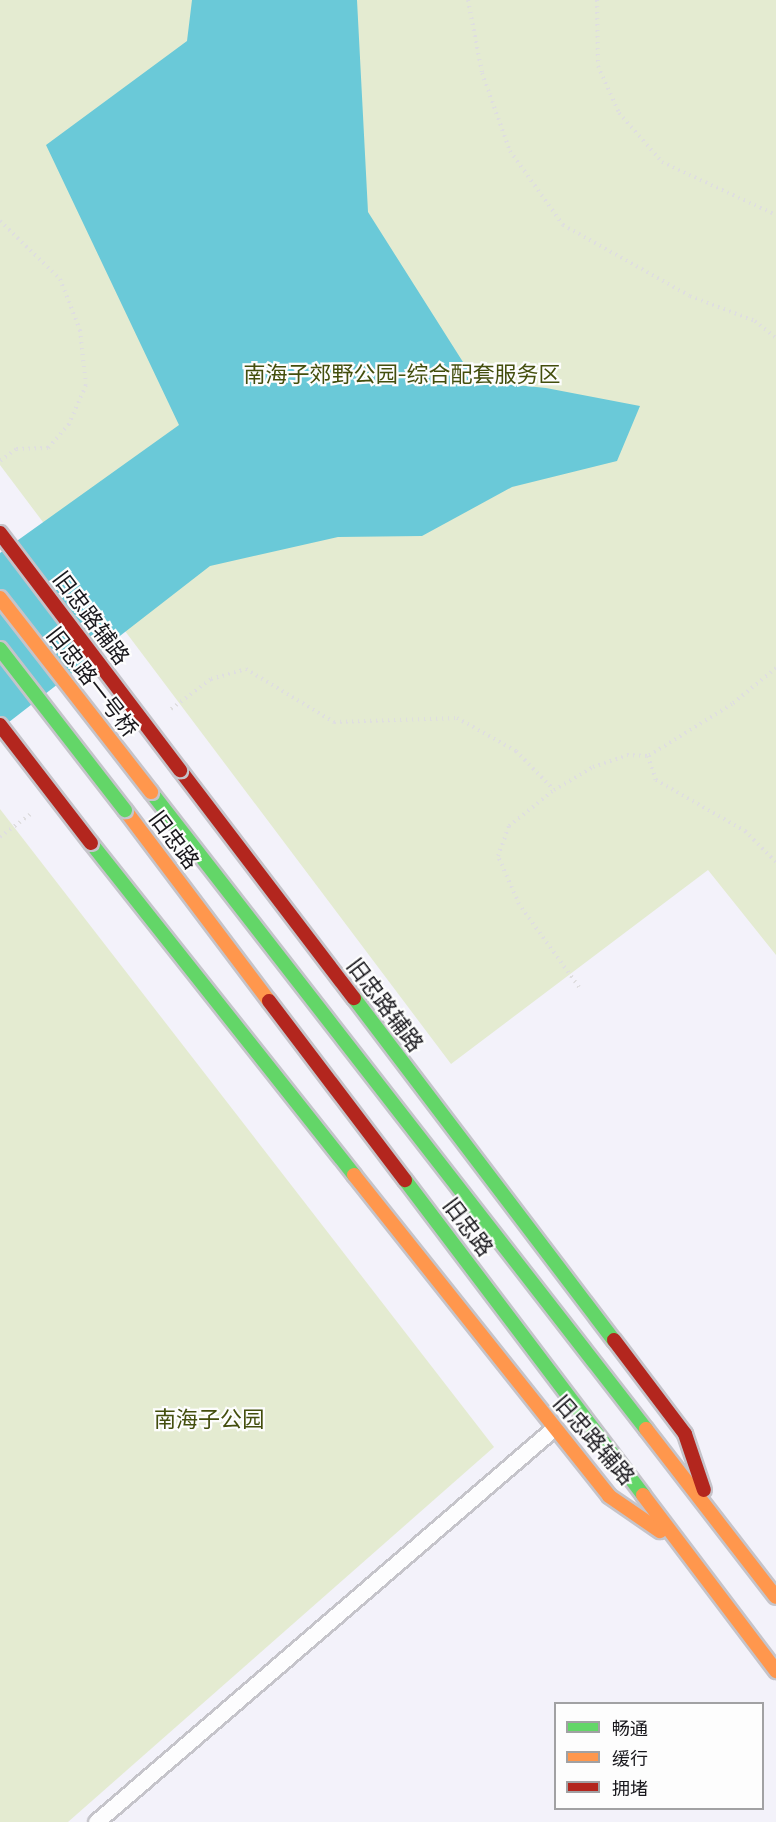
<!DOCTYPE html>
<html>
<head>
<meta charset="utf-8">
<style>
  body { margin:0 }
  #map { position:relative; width:776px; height:1822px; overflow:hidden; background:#f3f2fa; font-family:Figtree,"Noto Sans SC",sans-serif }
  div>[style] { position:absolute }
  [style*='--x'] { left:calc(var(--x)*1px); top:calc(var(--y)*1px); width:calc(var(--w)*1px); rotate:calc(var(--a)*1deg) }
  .green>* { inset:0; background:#e4ebd1 }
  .water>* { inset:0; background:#6ac9d8 }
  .path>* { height:4px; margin-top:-2px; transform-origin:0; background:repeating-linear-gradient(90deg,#dfdee0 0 1.5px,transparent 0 6px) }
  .roads { filter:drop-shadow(2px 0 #c5c4ca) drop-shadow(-2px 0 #c5c4ca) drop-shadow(0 2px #c5c4ca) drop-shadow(0 -2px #c5c4ca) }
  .lane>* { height:15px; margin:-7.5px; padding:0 7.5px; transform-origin:7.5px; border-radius:7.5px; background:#fdfdfe }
  .fast>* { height:14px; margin:-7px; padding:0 7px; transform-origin:7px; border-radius:7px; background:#63d668 }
  .slow>* { height:14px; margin:-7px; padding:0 7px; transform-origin:7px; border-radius:7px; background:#ff974d }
  .jam>* { height:14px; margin:-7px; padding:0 7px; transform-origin:7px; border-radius:7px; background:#b3261e }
  .bridges { filter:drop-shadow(2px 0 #c5c4ca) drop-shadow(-2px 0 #c5c4ca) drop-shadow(0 2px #c5c4ca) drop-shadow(0 -2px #c5c4ca) }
  .fast-bridge>* { height:14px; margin:-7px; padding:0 7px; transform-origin:7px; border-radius:7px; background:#63d668 }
  .slow-bridge>* { height:14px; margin:-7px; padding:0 7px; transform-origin:7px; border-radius:7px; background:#ff974d }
  .jam-bridge>* { height:14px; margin:-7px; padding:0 7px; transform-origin:7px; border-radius:7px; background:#b3261e }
  span { translate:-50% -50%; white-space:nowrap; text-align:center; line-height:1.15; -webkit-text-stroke:4.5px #fdfdfd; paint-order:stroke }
  .park-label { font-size:22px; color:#434e0d }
  .street-label { font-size:22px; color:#18171c }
  .legend { position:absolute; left:554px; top:1702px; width:210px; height:108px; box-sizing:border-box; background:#fdfdfd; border:2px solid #a1a1a3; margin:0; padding:8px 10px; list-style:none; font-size:18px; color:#18171c }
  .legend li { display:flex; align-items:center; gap:12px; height:30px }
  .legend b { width:30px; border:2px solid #a1a1a3 }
</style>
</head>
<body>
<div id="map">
  <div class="green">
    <i style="clip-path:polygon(0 0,776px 0,776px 955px,708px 870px,451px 1064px,0 465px)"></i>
    <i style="clip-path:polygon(0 809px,494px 1447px,68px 1822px,0 1822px)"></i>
  </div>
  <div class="water">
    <i style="clip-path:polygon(192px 0,357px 0,368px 212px,475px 381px,546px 388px,640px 406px,617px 461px,512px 487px,422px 536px,338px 537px,210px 566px,0 729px,0 553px,179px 425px,46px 145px,187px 41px)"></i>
  </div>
  <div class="path">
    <i style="--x:468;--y:0;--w:74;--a:79.1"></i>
    <i style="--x:482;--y:73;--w:83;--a:70.3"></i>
    <i style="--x:510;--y:151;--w:91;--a:54.4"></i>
    <i style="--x:563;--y:225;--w:145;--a:29.2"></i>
    <i style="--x:690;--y:296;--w:70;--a:21"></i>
    <i style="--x:755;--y:321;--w:27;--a:39"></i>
    <i style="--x:597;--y:0;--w:66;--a:89.1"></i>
    <i style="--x:598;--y:66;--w:51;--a:65.9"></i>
    <i style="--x:619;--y:113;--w:65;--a:48.7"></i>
    <i style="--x:662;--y:162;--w:126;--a:24.9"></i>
    <i style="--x:0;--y:221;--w:83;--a:44"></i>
    <i style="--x:60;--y:279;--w:55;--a:68.6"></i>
    <i style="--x:80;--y:330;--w:55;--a:83.8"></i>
    <i style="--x:86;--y:385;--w:43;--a:113.6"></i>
    <i style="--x:69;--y:424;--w:32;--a:131"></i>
    <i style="--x:48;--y:448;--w:32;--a:178"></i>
    <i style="--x:16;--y:449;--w:20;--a:143"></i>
    <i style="--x:776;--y:668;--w:57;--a:140.7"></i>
    <i style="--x:732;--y:704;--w:99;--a:148.2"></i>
    <i style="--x:648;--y:756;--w:25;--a:72"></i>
    <i style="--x:656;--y:780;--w:103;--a:29.8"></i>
    <i style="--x:745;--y:831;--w:44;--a:45"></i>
    <i style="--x:171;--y:709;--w:50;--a:-36.9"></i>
    <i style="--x:211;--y:679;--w:36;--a:-16"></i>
    <i style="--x:246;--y:669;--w:103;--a:31.1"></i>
    <i style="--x:334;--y:722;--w:123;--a:-1.9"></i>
    <i style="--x:457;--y:718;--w:68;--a:29.2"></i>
    <i style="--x:516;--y:751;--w:54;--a:45.7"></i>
    <i style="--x:0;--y:837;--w:39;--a:-37"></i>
    <i style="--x:579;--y:987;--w:102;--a:-125.9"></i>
    <i style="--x:519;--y:904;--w:52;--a:-113.6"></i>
    <i style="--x:498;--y:856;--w:32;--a:-70"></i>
    <i style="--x:509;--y:826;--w:58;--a:-38.7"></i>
    <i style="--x:554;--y:790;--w:45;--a:-30.5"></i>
    <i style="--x:593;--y:767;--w:36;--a:-19"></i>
    <i style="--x:627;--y:755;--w:21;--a:3"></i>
  </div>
  <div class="roads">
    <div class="lane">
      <i style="--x:96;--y:1822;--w:604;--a:-40.7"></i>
    </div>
    <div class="fast">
      <i style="--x:151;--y:792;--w:807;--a:52.15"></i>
      <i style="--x:91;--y:843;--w:424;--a:51.6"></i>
      <i style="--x:354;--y:998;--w:430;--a:52.8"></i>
      <i style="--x:405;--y:1180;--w:395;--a:52.9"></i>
    </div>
    <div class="slow">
      <i style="--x:125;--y:810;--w:239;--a:53"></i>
      <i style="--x:354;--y:1175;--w:410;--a:51.5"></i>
      <i style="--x:609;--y:1496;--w:62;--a:34.5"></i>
      <i style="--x:646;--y:1429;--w:212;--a:52.3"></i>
      <i style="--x:643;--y:1495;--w:221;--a:52.9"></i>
    </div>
    <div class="jam">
      <i style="--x:180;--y:770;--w:287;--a:52.7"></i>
      <i style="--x:269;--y:1001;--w:225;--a:52.8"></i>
      <i style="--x:614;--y:1340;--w:118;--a:52.9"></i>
      <i style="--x:685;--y:1434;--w:59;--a:71.3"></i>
    </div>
  </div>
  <div class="bridges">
    <div class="fast-bridge">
      <i style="--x:0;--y:649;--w:204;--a:52.2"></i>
    </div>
    <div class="slow-bridge">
      <i style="--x:0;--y:598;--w:246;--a:52.1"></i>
    </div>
    <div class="jam-bridge">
      <i style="--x:0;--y:533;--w:298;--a:52.8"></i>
      <i style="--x:0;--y:725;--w:149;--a:52.4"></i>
    </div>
  </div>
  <div class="park-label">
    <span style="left:402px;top:375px">南海子郊野公园-综合配套服务区</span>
    <span style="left:209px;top:1420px">南海子公园</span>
  </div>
  <div class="street-label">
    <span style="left:91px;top:618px;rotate:53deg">旧忠路辅路</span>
    <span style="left:92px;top:682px;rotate:52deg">旧忠路一号桥</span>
    <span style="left:174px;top:840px;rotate:53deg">旧忠路</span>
    <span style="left:385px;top:1005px;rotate:53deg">旧忠路辅路</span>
    <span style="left:468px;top:1227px;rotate:53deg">旧忠路</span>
    <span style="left:594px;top:1440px;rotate:49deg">旧忠路辅路</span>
  </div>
  <ul class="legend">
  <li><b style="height:8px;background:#63d668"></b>畅通</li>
  <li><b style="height:8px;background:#ff974d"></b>缓行</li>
  <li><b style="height:8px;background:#b3261e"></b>拥堵</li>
  </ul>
</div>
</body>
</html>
